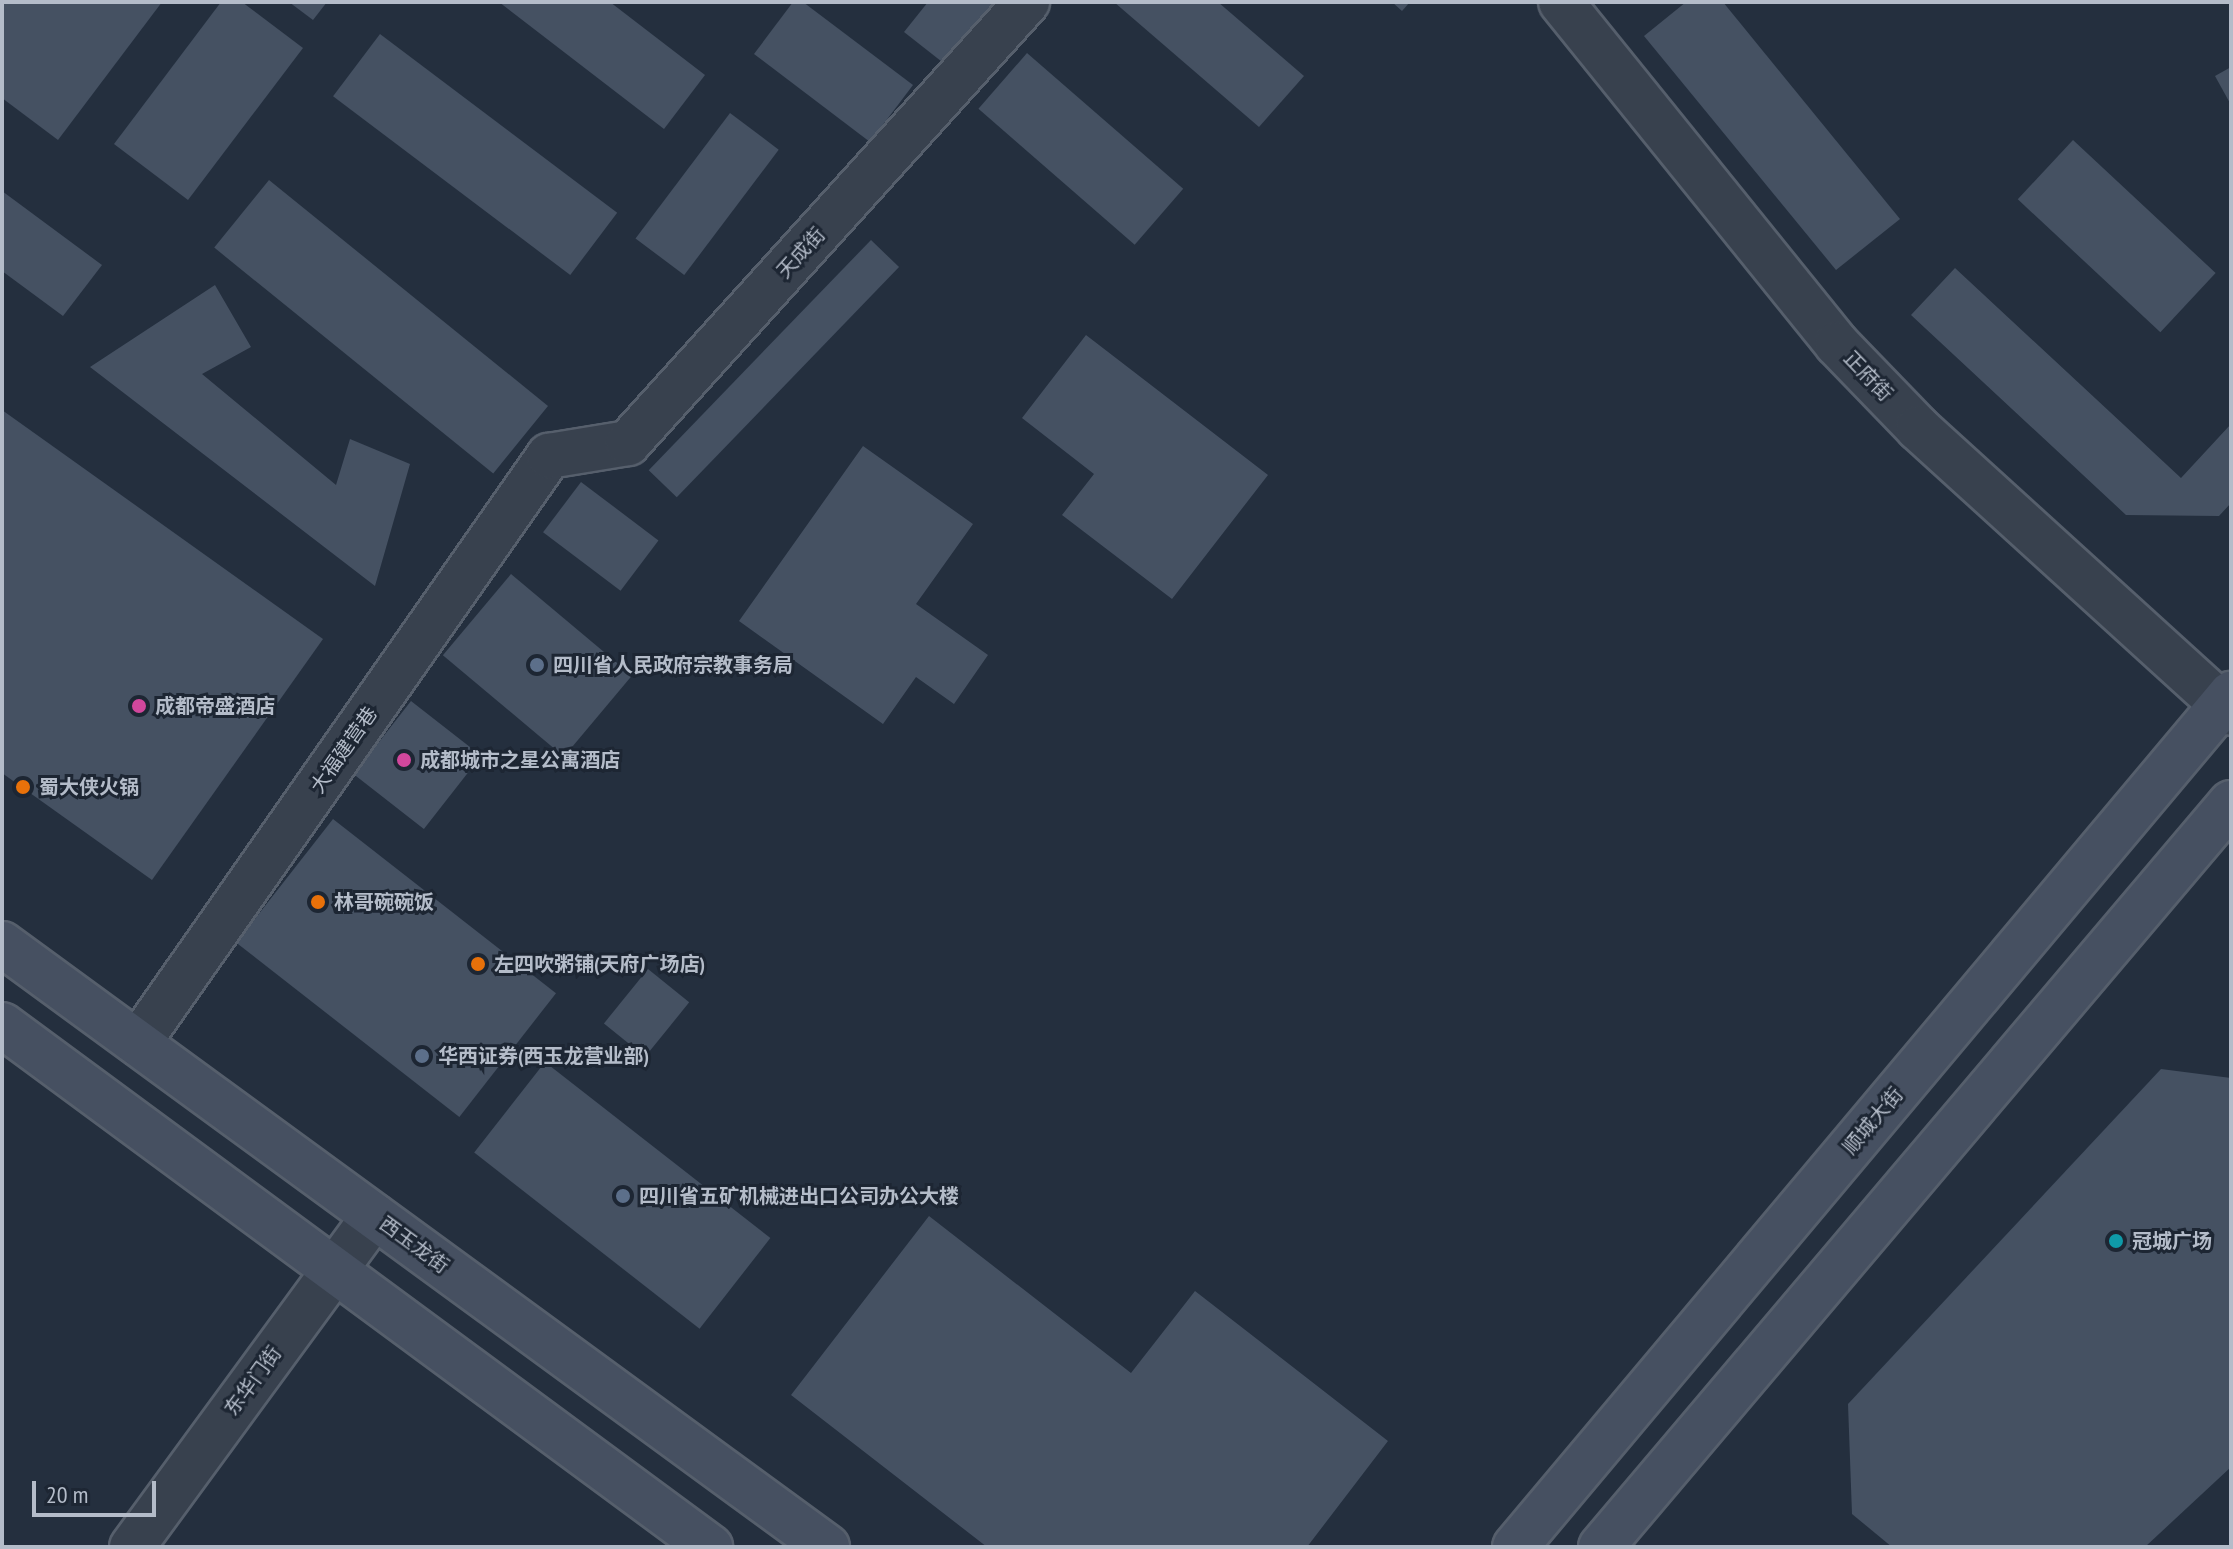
<!DOCTYPE html>
<html>
<head>
<meta charset="utf-8">
<style>
  body { margin:0 }
  #map { position:relative; width:2233px; height:1549px; overflow:hidden; background:#242f3e; font-family:"PT Sans Narrow","Noto Sans SC",sans-serif }
  div>[style] { position:absolute }
  [style*='--x'] { left:calc(var(--x)*1px); top:calc(var(--y)*1px); width:calc(var(--w)*1px); rotate:calc(var(--a)*1deg) }
  .building>* { inset:0; background:#455162; transform-origin:0 0 }
  .roads { filter:drop-shadow(2px 0 #565f6c) drop-shadow(-2px 0 #565f6c) drop-shadow(0 2px #565f6c) drop-shadow(0 -2px #565f6c) }
  .street>* { height:44px; margin:-22px; padding:0 22px; transform-origin:22px; border-radius:22px; background:#38414e }
  .secondary>* { height:44px; margin:-22px; padding:0 22px; transform-origin:22px; border-radius:22px; background:#465061 }
  .dots>* { width:22px; height:22px; translate:-50% -50%; box-sizing:border-box; border:4px solid #1d2633; border-radius:50% }
  span { translate:-50% -50%; white-space:nowrap; text-align:center; line-height:1.15; -webkit-text-stroke:6px #1d2633; paint-order:stroke }
  .street-label { font-size:20px; color:#b4bcc9 }
  .poi-label { font-size:20px; color:#b4bcc9; font-weight:700 }
  .left { translate:0 -50%; text-align:left }
  .frame { position:absolute; inset:0; border:4px solid #b4bcc9; pointer-events:none }
  .scale { position:absolute; left:32px; top:1481px; width:124px; height:36px; box-sizing:border-box; border:4px solid #b4bcc9; border-top:0; padding-left:10px; font-size:24px; line-height:28px; white-space:nowrap; color:#b4bcc9; -webkit-text-stroke:6px #1d2633; paint-order:stroke }
</style>
</head>
<body>
<div id="map">
  <div class="building">
    <i style="clip-path:polygon(2px 2px,162px 2px,58px 140px,2px 98px)"></i>
    <i style="clip-path:polygon(221px 2px,242px 2px,303px 48px,188px 200px,114px 144px)"></i>
    <i style="clip-path:polygon(289px 2px,327px 2px,313px 20px)"></i>
    <i style="clip-path:polygon(499px 2px,610px 2px,705px 75px,664px 129px)"></i>
    <i style="clip-path:polygon(793px 2px,803px 2px,913px 85px,870px 142px,754px 54px)"></i>
    <i style="clip-path:polygon(928px 2px,996px 2px,946px 65px,904px 32px)"></i>
    <i style="clip-path:polygon(1114px 2px,1218px 2px,1304px 76px,1259px 127px)"></i>
    <i style="clip-path:polygon(1392px 2px,1410px 2px,1402px 11px)"></i>
    <i style="clip-path:polygon(1686px 2px,1723px 2px,1900px 219px,1836px 270px,1644px 36px)"></i>
    <i style="left:380px;top:34px;width:297px;height:78px;rotate:37deg"></i>
    <i style="left:1027px;top:53px;width:207px;height:74px;rotate:41deg"></i>
    <i style="clip-path:polygon(2231px 67px,2231px 105px,2215px 76px)"></i>
    <i style="left:730px;top:113px;width:61px;height:157px;rotate:37deg"></i>
    <i style="left:2073px;top:140px;width:195px;height:81px;rotate:43deg"></i>
    <i style="left:269px;top:180px;width:359px;height:87px;rotate:39deg"></i>
    <i style="clip-path:polygon(2px 191px,102px 265px,63px 316px,2px 271px)"></i>
    <i style="left:871px;top:240px;width:39px;height:320px;rotate:44deg"></i>
    <i style="clip-path:polygon(1955px 268px,2181px 478px,2231px 424px,2231px 503px,2219px 516px,2126px 515px,1911px 315px)"></i>
    <i style="clip-path:polygon(215px 285px,251px 347px,202px 374px,336px 485px,350px 439px,410px 464px,375px 586px,90px 367px)"></i>
    <i style="clip-path:polygon(1086px 335px,1268px 475px,1172px 599px,1062px 515px,1094px 474px,1022px 418px)"></i>
    <i style="clip-path:polygon(2px 410px,323px 639px,152px 880px,2px 773px)"></i>
    <i style="clip-path:polygon(863px 446px,973px 524px,916px 604px,988px 655px,954px 704px,916px 677px,883px 724px,739px 621px)"></i>
    <i style="left:581px;top:482px;width:97px;height:63px;rotate:37deg"></i>
    <i style="left:511px;top:574px;width:158px;height:106px;rotate:40deg"></i>
    <i style="left:411px;top:701px;width:89px;height:93px;rotate:38deg"></i>
    <i style="left:333px;top:819px;width:283px;height:157px;rotate:38deg"></i>
    <i style="left:648px;top:969px;width:53px;height:70px;rotate:39deg"></i>
    <i style="left:545px;top:1062px;width:286px;height:115px;rotate:38deg"></i>
    <i style="clip-path:polygon(2161px 1069px,2231px 1078px,2231px 1467px,2145px 1547px,1892px 1547px,1852px 1514px,1848px 1404px)"></i>
    <i style="clip-path:polygon(929px 1216px,1131px 1373px,1195px 1291px,1388px 1441px,1307px 1547px,987px 1547px,791px 1395px)"></i>
  </div>
  <div class="roads">
    <div class="street">
      <i style="--x:1561;--y:2;--w:439;--a:51.1"></i>
      <i style="--x:1837;--y:344;--w:117;--a:46"></i>
      <i style="--x:1918;--y:428;--w:423;--a:42.3"></i>
      <i style="--x:138;--y:1043;--w:717;--a:-55"></i>
      <i style="--x:549;--y:456;--w:80;--a:-9.3"></i>
      <i style="--x:628;--y:443;--w:595;--a:-47.86"></i>
      <i style="--x:132;--y:1547;--w:410;--a:-53.8"></i>
    </div>
    <div class="secondary">
      <i style="--x:2;--y:944;--w:1022;--a:36.16"></i>
      <i style="--x:2;--y:1025;--w:880;--a:36.4"></i>
      <i style="--x:1515;--y:1547;--w:1114;--a:-49.99"></i>
      <i style="--x:1601;--y:1547;--w:975;--a:-49.74"></i>
    </div>
  </div>
  <div class="dots">
    <i style="left:537px;top:665px;background:#5c6f8a"></i>
    <i style="left:139px;top:706px;background:#d1479c"></i>
    <i style="left:404px;top:760px;background:#d1479c"></i>
    <i style="left:23px;top:787px;background:#e8710a"></i>
    <i style="left:318px;top:902px;background:#e8710a"></i>
    <i style="left:478px;top:964px;background:#e8710a"></i>
    <i style="left:422px;top:1056px;background:#5c6f8a"></i>
    <i style="left:623px;top:1196px;background:#5c6f8a"></i>
    <i style="left:2116px;top:1241px;background:#0f9aa8"></i>
  </div>
  <div class="street-label">
    <span style="left:801px;top:253px;rotate:-48deg">天成街</span>
    <span style="left:1868px;top:376px;rotate:46deg">正府街</span>
    <span style="left:344px;top:750px;rotate:-55deg">大福建营巷</span>
    <span style="left:1873px;top:1121px;rotate:-50deg">顺城大街</span>
    <span style="left:414px;top:1245px;rotate:36deg">西玉龙街</span>
    <span style="left:253px;top:1381px;rotate:-54deg">东华门街</span>
  </div>
  <div class="poi-label">
    <span class="left" style="left:553px;top:665px">四川省人民政府宗教事务局</span>
    <span class="left" style="left:155px;top:706px">成都帝盛酒店</span>
    <span class="left" style="left:420px;top:760px">成都城市之星公寓酒店</span>
    <span class="left" style="left:39px;top:787px">蜀大侠火锅</span>
    <span class="left" style="left:334px;top:902px">林哥碗碗饭</span>
    <span class="left" style="left:494px;top:964px">左四吹粥铺(天府广场店)</span>
    <span class="left" style="left:438px;top:1056px">华西证券(西玉龙营业部)</span>
    <span class="left" style="left:639px;top:1196px">四川省五矿机械进出口公司办公大楼</span>
    <span class="left" style="left:2132px;top:1241px">冠城广场</span>
  </div>
  <div class="frame"></div>
  <div class="scale">20 m</div>
</div>
</body>
</html>
